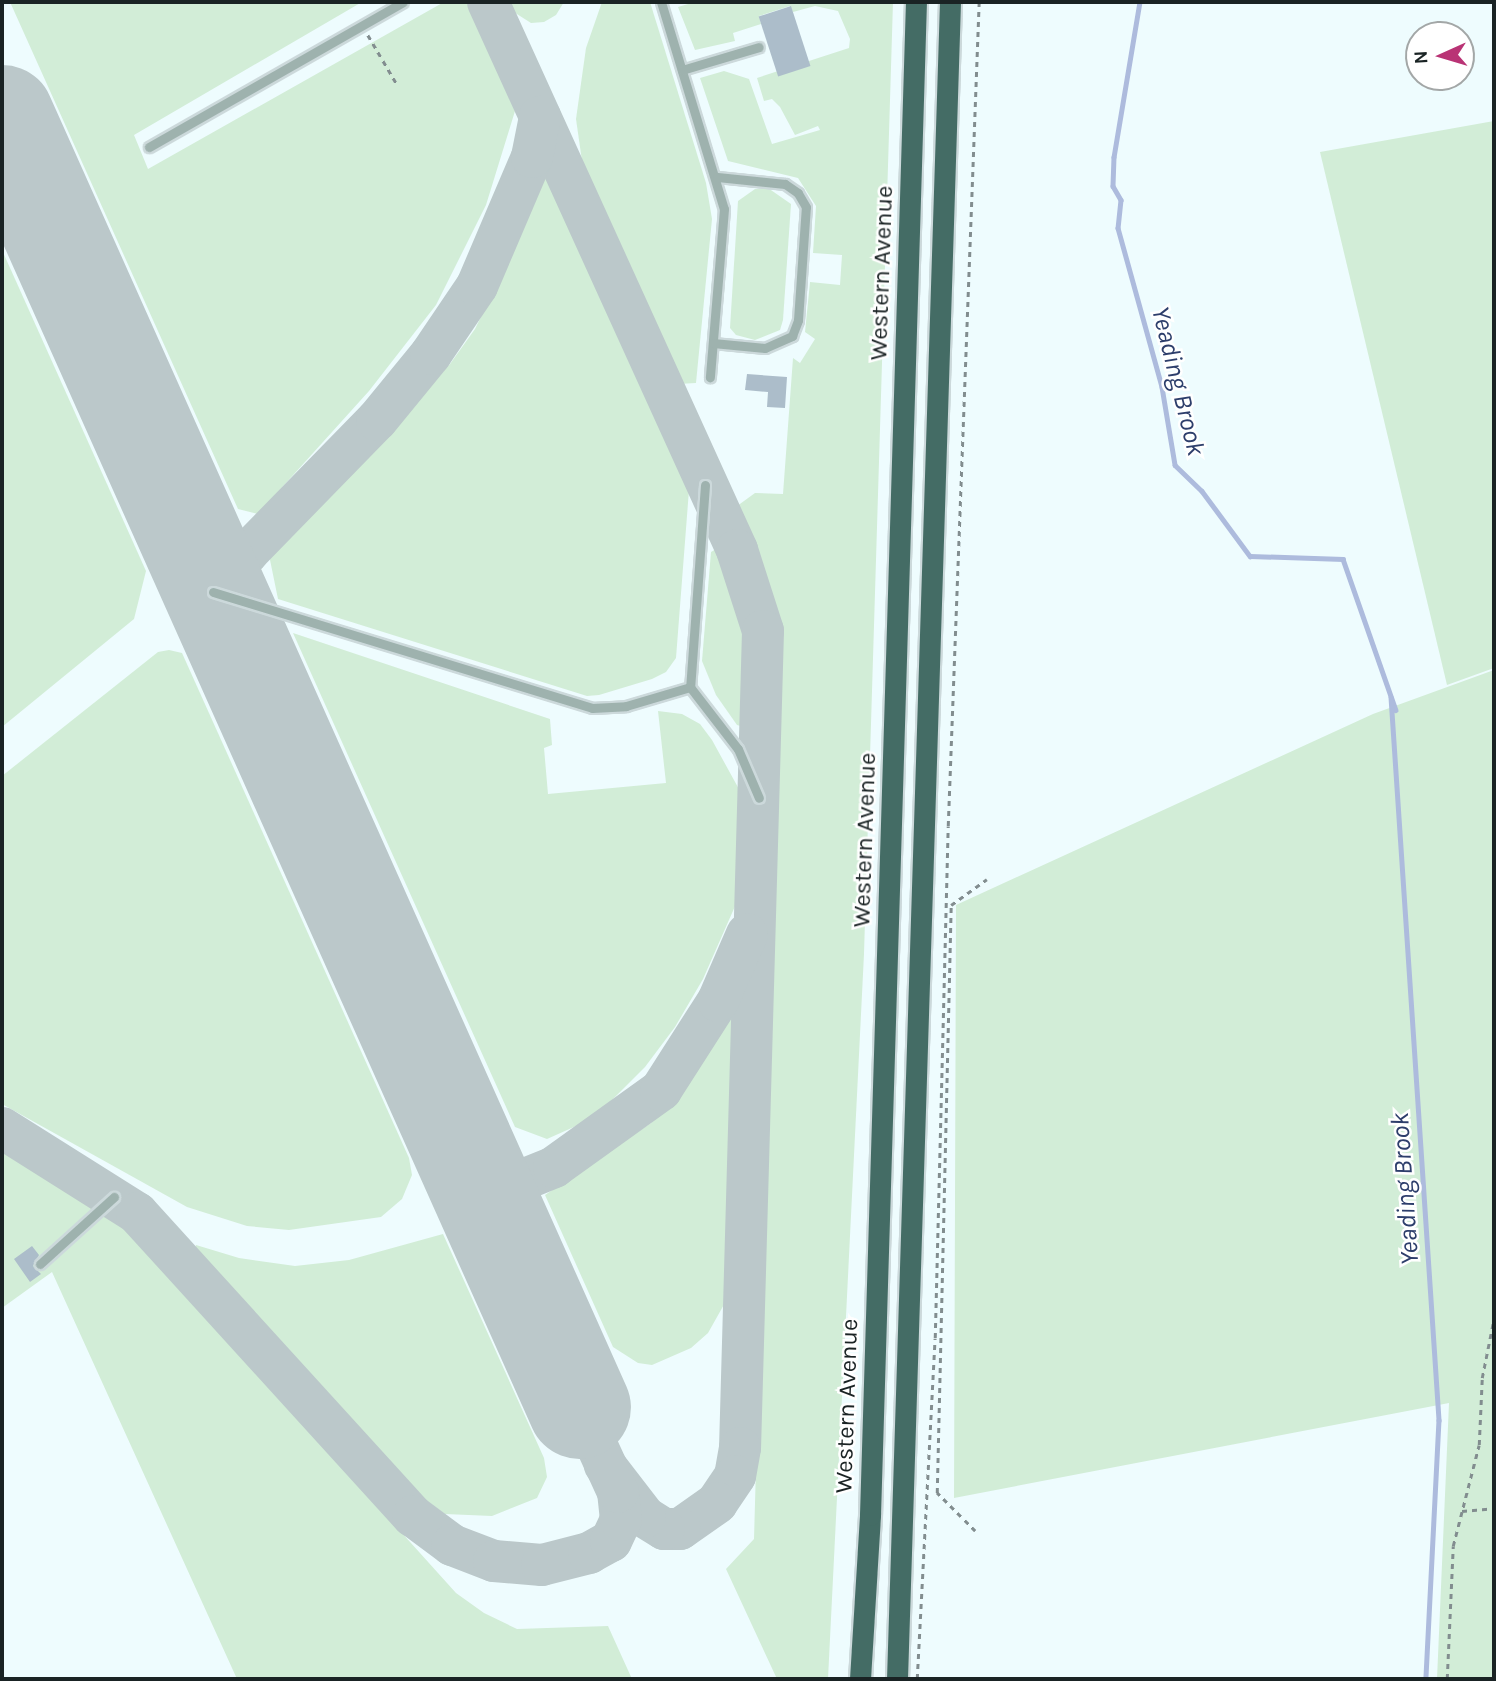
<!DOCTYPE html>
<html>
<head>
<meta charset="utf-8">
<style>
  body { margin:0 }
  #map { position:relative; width:1496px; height:1681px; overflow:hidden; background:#eefcfe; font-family:Karla,sans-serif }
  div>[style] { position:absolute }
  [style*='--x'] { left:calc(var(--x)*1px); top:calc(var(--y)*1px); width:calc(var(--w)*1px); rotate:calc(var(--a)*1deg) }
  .green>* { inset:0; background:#d2edd7 }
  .stream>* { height:4.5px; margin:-2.25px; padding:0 2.25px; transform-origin:2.25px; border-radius:2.25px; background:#adbbdd }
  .taxiway>* { height:42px; margin:-21px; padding:0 21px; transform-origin:21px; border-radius:21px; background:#bbc8ca }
  .runway>* { height:103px; margin:-51.5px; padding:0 51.5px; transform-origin:51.5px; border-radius:51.5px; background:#bbc8ca }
  .building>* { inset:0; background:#acbdca; transform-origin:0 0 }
  .path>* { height:2.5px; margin-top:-1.25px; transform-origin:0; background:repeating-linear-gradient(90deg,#828d8f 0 5px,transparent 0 10px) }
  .roads { filter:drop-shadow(2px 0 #ccd9db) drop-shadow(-2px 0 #ccd9db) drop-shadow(0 2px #ccd9db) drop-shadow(0 -2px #ccd9db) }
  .service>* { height:9px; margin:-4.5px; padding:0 4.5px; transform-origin:4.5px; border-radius:4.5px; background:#9eb2ae }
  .trunk>* { height:21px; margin:-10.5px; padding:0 10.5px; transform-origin:10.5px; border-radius:10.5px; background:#446c65 }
  span { translate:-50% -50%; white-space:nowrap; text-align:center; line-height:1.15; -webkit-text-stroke:5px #fff; paint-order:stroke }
  .street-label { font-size:24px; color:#1a2324 }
  .water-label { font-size:26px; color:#2d3e6b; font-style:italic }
  .frame { position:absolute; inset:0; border:4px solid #1a2324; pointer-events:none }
  .north { position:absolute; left:1405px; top:21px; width:70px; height:70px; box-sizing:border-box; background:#fff; border:2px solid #a3a7a7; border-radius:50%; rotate:266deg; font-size:19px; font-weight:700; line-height:28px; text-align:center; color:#1a2324 }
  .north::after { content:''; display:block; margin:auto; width:24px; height:32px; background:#b93375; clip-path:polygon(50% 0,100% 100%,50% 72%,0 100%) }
</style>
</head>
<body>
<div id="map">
  <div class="green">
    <i style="clip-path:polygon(10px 2px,362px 2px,134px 135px,148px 169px,444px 2px,467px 2px,515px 111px,486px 205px,436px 305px,369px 391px,258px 514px,238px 509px)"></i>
    <i style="clip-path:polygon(506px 2px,564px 2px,556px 15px,544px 22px,531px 23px,509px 9px)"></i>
    <i style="clip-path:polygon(602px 2px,650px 2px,706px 183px,712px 219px,696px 383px,678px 384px,583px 168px,576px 119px,586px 48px)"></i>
    <i style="clip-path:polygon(695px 2px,893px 2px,864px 954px,828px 1679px,777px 1679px,726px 1569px,754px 1539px,779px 642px,765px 578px,733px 509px,755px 493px,783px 494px,793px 358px,800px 363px,815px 339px,805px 332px,810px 282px,840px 285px,842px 255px,813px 253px,816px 206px,798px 178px,728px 161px,700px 78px,724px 71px,749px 79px,772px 144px,820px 130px,818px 126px,795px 135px,780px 107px,772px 99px,764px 101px,757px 78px,849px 48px,850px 39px,838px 11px,815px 6px,793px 12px,790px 6px,759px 16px,761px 24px,733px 33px,735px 41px,695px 50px,678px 7px)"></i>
    <i style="clip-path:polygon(1494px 121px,1494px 668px,1447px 685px,1320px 152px)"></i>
    <i style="clip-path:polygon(545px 172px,689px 490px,676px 658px,666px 672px,652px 679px,599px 695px,587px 696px,278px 599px,269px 555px,450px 364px,475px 329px,513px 252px)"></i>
    <i style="clip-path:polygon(768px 188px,791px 204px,783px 320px,780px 330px,755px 340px,736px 335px,730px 328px,738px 201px,755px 189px)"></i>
    <i style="clip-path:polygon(2px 250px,146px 571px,134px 619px,2px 727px)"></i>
    <i style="clip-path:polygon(716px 549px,736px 597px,743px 632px,744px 727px,737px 725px,716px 695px,702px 661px,711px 552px)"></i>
    <i style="clip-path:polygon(293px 633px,550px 719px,552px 745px,544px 748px,548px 794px,666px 783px,658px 711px,682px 714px,700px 724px,712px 740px,740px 791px,736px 904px,703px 979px,675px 1027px,645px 1067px,594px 1118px,547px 1139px,515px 1127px)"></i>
    <i style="clip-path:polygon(169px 650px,182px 653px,409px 1158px,412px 1175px,402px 1199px,381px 1217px,289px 1230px,247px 1226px,187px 1207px,2px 1104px,2px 776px,158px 652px)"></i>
    <i style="clip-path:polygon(1494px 670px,1494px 1679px,1437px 1679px,1449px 1403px,954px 1498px,956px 905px,1373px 714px)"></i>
    <i style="clip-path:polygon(732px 1006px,726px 1301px,708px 1333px,691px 1348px,652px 1365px,638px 1363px,613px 1347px,545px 1195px,651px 1123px,676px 1095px)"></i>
    <i style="clip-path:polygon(2px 1148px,119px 1219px,456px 1593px,484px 1613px,517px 1629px,608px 1626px,632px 1679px,237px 1679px,52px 1272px,2px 1308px)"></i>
    <i style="clip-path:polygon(443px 1234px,544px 1458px,547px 1477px,537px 1498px,492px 1516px,445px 1514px,424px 1499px,195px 1249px,196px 1245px,239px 1258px,295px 1266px,349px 1260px)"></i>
  </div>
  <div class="stream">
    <i style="--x:1140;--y:2;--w:157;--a:99.5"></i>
    <i style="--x:1114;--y:157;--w:29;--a:92"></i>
    <i style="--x:1113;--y:186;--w:16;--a:60"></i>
    <i style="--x:1121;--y:200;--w:28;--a:96"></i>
    <i style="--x:1118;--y:228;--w:165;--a:74.5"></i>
    <i style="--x:1162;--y:387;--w:79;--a:80.5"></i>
    <i style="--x:1175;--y:465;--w:37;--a:44"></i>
    <i style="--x:1202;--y:491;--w:81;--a:53.6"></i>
    <i style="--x:1250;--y:556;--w:93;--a:1.8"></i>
    <i style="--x:1343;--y:559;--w:160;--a:70.7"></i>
    <i style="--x:1391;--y:697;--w:725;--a:86.2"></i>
    <i style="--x:1439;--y:1420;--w:259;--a:92.9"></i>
  </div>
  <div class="taxiway">
    <i style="--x:488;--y:2;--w:602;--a:65.56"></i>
    <i style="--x:737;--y:550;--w:85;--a:72.2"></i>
    <i style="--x:763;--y:631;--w:817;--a:91.61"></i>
    <i style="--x:740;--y:1448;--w:28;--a:100"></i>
    <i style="--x:735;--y:1476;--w:32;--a:124"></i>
    <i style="--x:717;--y:1503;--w:45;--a:144.9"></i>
    <i style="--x:680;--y:1529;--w:16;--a:180"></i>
    <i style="--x:664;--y:1529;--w:22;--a:-148"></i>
    <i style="--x:645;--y:1517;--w:66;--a:-127.6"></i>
    <i style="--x:185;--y:532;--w:35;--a:37"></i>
    <i style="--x:213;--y:553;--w:14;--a:21"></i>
    <i style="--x:226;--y:558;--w:22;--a:-13"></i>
    <i style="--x:247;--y:553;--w:186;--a:-45.7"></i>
    <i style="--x:377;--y:420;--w:85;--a:-50.7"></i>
    <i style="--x:431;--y:354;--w:82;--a:-55.9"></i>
    <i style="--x:477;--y:286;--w:140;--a:-66.9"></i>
    <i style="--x:532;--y:157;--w:41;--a:-78.7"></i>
    <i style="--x:2;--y:1128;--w:160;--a:32.2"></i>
    <i style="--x:137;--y:1213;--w:410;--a:47.7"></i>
    <i style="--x:413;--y:1516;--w:49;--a:36.6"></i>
    <i style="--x:452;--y:1545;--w:45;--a:20.9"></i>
    <i style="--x:494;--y:1561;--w:48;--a:4.8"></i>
    <i style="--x:542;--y:1565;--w:49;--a:-14.3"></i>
    <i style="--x:589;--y:1553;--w:25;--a:-29"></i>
    <i style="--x:611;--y:1541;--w:23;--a:-65"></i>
    <i style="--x:621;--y:1520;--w:28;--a:-96"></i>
    <i style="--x:618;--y:1492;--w:94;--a:-114.6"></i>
    <i style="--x:463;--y:1146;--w:35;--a:50"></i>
    <i style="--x:486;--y:1173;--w:16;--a:27"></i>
    <i style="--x:500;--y:1180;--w:20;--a:3"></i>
    <i style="--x:520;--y:1181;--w:37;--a:-22"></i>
    <i style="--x:554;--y:1167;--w:132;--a:-35.7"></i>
    <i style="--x:661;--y:1090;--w:106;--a:-57.4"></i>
    <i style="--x:718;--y:1001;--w:73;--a:-66.6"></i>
  </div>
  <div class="runway">
    <i style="--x:2;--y:116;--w:1414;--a:65.92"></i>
  </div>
  <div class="building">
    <i style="left:791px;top:6px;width:63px;height:34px;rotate:72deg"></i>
    <i style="clip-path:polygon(747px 374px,787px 377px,785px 408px,767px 407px,768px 392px,745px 390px)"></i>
    <i style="clip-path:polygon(32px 1246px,39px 1255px,33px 1266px,41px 1274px,30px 1282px,14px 1259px)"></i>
  </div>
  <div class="path">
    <i style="--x:368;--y:35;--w:59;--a:59.5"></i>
    <i style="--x:1462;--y:1511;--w:32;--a:-5"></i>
    <i style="--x:975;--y:1531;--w:54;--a:-135"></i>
    <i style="--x:937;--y:1493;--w:588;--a:-88.64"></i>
    <i style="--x:951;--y:905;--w:44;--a:-35.8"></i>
    <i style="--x:917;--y:1679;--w:341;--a:-87"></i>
    <i style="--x:935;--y:1338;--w:512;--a:-88.55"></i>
    <i style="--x:948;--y:826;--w:825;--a:-87.85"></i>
    <i style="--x:1447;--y:1679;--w:133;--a:-87.4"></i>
    <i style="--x:1453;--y:1546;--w:104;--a:-75.6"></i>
    <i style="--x:1479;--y:1445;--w:67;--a:-87.4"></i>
    <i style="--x:1482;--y:1378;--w:61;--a:-78.7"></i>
  </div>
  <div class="roads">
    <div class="service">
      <i style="--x:661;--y:2;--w:216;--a:73.1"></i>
      <i style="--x:724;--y:209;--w:169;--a:94.8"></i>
      <i style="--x:682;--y:70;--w:80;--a:-16.6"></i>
      <i style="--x:149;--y:147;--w:292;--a:-29.7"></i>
      <i style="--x:713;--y:343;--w:52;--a:5.5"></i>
      <i style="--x:765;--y:348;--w:30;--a:-24"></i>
      <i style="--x:792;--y:336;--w:17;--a:-69"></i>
      <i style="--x:798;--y:320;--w:113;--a:-86"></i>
      <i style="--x:806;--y:207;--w:16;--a:-120"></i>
      <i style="--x:798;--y:193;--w:16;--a:-145"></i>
      <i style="--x:785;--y:184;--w:68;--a:-174.1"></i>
      <i style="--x:705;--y:485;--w:203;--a:94.2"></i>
      <i style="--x:690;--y:687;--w:78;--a:52.3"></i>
      <i style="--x:738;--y:749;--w:53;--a:66.8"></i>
      <i style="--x:213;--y:592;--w:396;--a:17"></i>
      <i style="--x:592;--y:708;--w:34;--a:-3"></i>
      <i style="--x:626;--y:706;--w:67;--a:-16.5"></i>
      <i style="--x:40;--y:1264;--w:100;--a:-42.2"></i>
    </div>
    <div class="trunk">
      <i style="--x:860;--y:1679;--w:164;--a:-86.5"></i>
      <i style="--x:870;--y:1515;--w:1514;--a:-88.26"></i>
      <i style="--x:897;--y:1679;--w:1678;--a:-88.19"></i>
    </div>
  </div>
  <div class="street-label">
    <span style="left:882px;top:273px;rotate:-88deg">Western Avenue</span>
    <span style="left:865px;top:840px;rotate:-88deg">Western Avenue</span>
    <span style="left:847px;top:1406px;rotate:-88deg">Western Avenue</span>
  </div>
  <div class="water-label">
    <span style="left:1178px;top:381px;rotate:76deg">Yeading Brook</span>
    <span style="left:1405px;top:1189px;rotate:-94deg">Yeading Brook</span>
  </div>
  <div class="frame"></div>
  <div class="north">N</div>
</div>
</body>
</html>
